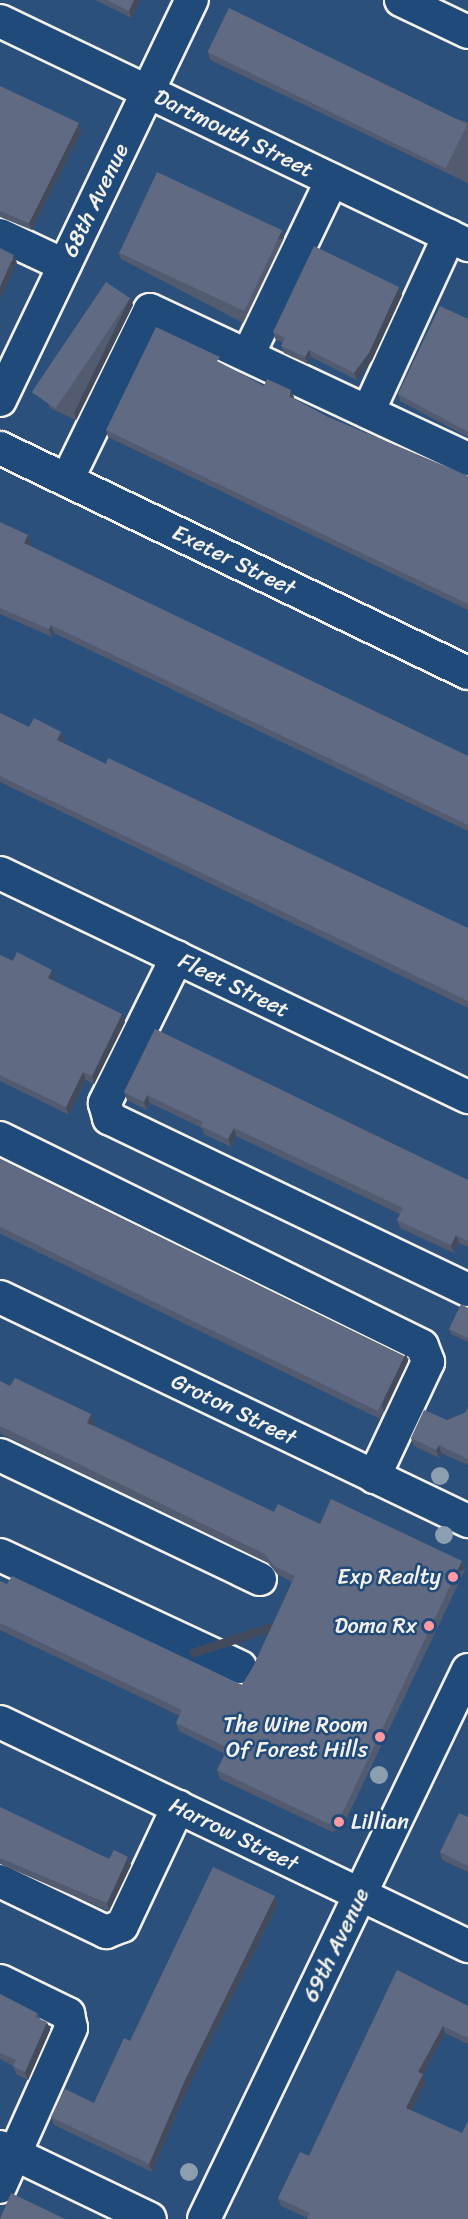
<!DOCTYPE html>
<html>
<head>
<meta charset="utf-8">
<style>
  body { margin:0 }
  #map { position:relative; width:468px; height:2219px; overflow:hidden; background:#2c507c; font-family:Sriracha,sans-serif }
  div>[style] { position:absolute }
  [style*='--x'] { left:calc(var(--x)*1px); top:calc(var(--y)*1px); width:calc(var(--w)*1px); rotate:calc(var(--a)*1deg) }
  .roads { filter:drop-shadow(2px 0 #f4f1e8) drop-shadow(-2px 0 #f4f1e8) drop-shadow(0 2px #f4f1e8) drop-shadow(0 -2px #f4f1e8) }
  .minor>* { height:32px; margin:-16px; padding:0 16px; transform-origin:16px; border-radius:16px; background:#1f4a7a }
  .trees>* { width:18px; height:18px; margin:-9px; border-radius:50%; background:#8c9fb0 }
  .wall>* { inset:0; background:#535b70; transform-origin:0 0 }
  .shaded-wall>* { inset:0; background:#434a5b; transform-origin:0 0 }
  .building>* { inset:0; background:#606a82; transform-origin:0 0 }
  .dots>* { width:16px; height:16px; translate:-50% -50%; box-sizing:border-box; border:3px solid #1f4a7a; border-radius:50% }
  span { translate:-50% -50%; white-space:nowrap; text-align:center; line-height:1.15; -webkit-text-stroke:5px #1f4a7a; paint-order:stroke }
  .street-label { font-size:22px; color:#f4f1e8 }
  .poi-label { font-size:22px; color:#f4f1e8 }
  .right { translate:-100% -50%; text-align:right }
  .left { translate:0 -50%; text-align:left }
</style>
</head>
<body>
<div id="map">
  <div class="roads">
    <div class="minor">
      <i style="--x:401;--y:0;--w:74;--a:25.5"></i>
      <i style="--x:0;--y:21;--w:519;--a:25.58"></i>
      <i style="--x:0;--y:235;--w:71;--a:25.1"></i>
      <i style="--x:248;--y:355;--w:194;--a:-64.4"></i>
      <i style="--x:0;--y:400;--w:444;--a:-64.4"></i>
      <i style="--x:368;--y:412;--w:194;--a:-65.3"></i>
      <i style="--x:0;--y:448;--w:519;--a:25.68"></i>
      <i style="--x:67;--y:480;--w:189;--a:-64"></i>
      <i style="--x:150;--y:310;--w:351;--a:25.1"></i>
      <i style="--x:0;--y:873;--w:519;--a:25.58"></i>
      <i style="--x:177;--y:957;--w:163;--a:116.3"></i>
      <i style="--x:105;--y:1103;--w:16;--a:75"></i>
      <i style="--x:109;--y:1118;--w:398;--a:25.6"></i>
      <i style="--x:0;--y:1138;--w:470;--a:26.2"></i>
      <i style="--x:422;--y:1346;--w:17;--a:69"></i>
      <i style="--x:428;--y:1362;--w:127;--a:115.2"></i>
      <i style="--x:0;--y:1297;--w:519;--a:25.58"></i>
      <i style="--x:0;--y:1455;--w:288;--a:25.5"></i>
      <i style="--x:0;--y:1555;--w:265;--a:25"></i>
      <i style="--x:0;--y:1722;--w:519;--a:25.58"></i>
      <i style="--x:0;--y:1881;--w:118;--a:25.7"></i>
      <i style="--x:106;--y:1932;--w:17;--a:-21"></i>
      <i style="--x:122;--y:1926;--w:132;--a:-64.8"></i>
      <i style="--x:0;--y:1981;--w:76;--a:25.9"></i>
      <i style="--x:68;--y:2014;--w:14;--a:78"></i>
      <i style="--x:71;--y:2028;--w:174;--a:114.1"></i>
      <i style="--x:0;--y:2147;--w:166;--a:25.6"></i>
      <i style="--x:204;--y:2219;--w:609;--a:-64.32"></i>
    </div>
  </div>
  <div class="trees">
    <i style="left:440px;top:1476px"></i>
    <i style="left:444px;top:1535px"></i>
    <i style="left:379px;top:1775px"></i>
    <i style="left:189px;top:2172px"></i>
  </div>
  <div class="wall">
    <i style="clip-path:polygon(95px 0,140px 0,132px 18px)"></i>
    <i style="clip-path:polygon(208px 52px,468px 122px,468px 183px,210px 60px)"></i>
    <i style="clip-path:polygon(0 86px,82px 131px,32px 230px,0 217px)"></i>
    <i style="clip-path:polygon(282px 231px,284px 238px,243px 323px,121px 259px,118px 252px)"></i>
    <i style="clip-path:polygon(399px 287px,402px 295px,372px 360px,357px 380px,311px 357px,308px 364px,284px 353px,281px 346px,283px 343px,275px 339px,273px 332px)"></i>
    <i style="clip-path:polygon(130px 298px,133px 305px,76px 420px,50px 408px,47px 401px)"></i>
    <i style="clip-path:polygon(468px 319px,468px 437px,400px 401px,398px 394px)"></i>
    <i style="clip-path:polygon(264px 386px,294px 397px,293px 399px,328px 417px,468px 476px,468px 610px,108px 437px,106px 430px)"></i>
    <i style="clip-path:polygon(0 522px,31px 543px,30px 546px,468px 756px,468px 831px,54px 633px,52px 637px,0 614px)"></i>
    <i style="clip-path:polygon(0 713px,29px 727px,61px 732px,64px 740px,63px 743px,106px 764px,468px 928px,468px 1008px,0 782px)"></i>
    <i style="clip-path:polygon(0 955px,13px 961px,54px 977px,53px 981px,125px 1022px,94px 1084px,86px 1080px,69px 1115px,0 1081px)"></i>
    <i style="clip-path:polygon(155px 1029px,468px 1180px,468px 1247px,459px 1243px,454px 1253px,400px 1228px,397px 1220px,400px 1214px,236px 1136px,231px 1147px,204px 1134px,202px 1128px,150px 1103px,147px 1110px,127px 1100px,124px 1092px)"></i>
    <i style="left:0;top:1159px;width:455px;height:67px;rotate:26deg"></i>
    <i style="clip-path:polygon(468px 1308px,468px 1342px,451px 1334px,449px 1329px)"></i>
    <i style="clip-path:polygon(0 1381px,10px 1386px,91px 1414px,94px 1423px,93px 1425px,274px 1512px,462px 1561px,465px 1570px,342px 1828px,332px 1832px,220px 1779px,217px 1770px,225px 1754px,179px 1731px,176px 1723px,180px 1716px,0 1630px,0 1581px,242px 1685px,253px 1667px,292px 1582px,277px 1574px,268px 1563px,0 1433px)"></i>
    <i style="clip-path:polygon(468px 1407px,468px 1465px,441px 1453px,439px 1458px,414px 1446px,411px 1438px,466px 1412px)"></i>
    <i style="clip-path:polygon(0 1807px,109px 1859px,131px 1865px,109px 1911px,0 1864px)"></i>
    <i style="clip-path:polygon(468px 1817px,468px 1872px,442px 1860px,440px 1852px)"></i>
    <i style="clip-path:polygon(275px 1896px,278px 1904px,187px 2090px,152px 2172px,54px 2125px,51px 2117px,94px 2103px,130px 2041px)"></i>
    <i style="clip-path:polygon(397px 1970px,468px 2006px,468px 2044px,445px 2033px,423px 2075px,426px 2082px,412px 2110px,468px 2219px,307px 2218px,281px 2206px,278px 2198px,309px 2156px)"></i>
    <i style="clip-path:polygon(0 1994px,37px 2013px,40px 2019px,50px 2030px,28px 2080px,16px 2074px,13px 2066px,0 2059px)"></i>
  </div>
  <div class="shaded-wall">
    <i style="clip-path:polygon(134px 0,140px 0,132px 18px,129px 11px)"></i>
    <i style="clip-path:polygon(79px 123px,82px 131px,32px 230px,29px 223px)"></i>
    <i style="left:282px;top:231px;width:7px;height:94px;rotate:74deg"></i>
    <i style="clip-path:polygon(14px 255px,17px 263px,0 300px,0 287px)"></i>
    <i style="clip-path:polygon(399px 287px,402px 295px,372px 360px,357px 380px,354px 373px)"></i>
    <i style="clip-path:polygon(130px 298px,133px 305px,76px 420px,74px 413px)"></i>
    <i style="clip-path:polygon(309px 350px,311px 357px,308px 364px,305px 357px)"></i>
    <i style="clip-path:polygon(291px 390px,294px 397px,291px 403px,289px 396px)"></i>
    <i style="clip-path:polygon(28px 535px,31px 543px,27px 551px,24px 543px)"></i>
    <i style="clip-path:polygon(51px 625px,54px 633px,52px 637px,49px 629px)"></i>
    <i style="clip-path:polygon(61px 732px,64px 740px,60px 749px,57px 740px)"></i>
    <i style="clip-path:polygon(52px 970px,54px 977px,50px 986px,48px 978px)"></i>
    <i style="clip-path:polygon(122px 1014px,125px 1022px,94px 1084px,92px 1076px)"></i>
    <i style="clip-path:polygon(83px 1072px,86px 1080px,69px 1115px,66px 1107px)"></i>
    <i style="clip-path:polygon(147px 1095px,150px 1103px,147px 1110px,144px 1102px)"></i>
    <i style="clip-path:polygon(234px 1128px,236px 1136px,231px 1147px,228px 1139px)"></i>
    <i style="clip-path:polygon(456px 1235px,459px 1243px,454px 1253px,451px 1245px)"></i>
    <i style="clip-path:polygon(406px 1353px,408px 1361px,384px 1412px,382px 1404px)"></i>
    <i style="clip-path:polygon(91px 1414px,94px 1423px,90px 1431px,87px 1423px)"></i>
    <i style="clip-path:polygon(439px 1445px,441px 1453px,439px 1458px,436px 1450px)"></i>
    <i style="left:462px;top:1561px;width:9px;height:287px;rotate:72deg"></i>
    <i style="clip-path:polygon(128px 1857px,131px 1865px,109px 1911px,107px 1903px)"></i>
    <i style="clip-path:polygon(275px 1896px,278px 1904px,187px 2090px,152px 2172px,149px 2164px,184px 2082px)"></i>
    <i style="clip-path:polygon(47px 2022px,50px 2030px,28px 2080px,25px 2072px)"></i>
    <i style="clip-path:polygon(443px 2026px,445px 2033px,423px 2075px,426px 2082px,409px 2116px,406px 2108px,418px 2072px)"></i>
  </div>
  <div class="building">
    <i style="clip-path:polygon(107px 0,134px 0,129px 11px)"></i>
    <i style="left:229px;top:8px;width:265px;height:49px;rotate:26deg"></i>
    <i style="clip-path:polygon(0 86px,79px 123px,29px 223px,0 211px)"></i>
    <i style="left:157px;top:172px;width:138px;height:89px;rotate:25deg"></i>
    <i style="clip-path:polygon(314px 246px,399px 287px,369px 353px,354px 373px,309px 350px,305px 357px,281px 346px,285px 338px,273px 332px)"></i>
    <i style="clip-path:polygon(0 248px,14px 255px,0 287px)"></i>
    <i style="left:106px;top:282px;width:29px;height:133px;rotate:34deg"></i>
    <i style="clip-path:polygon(440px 306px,468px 319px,468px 432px,398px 394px)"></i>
    <i style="clip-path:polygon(156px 327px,220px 357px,217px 361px,264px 386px,267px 379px,291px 390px,289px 396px,328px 417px,468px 476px,468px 604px,106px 430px)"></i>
    <i style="clip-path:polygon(0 522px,28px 535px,24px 543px,468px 756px,468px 825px,51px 625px,49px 629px,0 608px)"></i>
    <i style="clip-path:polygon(0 713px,29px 727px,34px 718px,61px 732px,57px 740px,106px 764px,108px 758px,468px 928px,468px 1001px,0 776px)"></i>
    <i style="clip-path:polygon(17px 952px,52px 970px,48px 978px,122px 1014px,92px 1076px,83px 1072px,66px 1107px,0 1075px,0 955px,13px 961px)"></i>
    <i style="clip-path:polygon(155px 1029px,468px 1180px,468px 1241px,456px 1235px,451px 1245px,397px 1220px,403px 1208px,234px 1128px,228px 1139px,201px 1126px,203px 1122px,147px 1095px,144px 1102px,124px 1092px)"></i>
    <i style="left:0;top:1159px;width:450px;height:61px;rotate:26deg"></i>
    <i style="clip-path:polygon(461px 1304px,468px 1308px,468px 1338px,449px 1329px)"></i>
    <i style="clip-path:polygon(15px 1378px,91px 1414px,87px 1423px,274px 1512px,278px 1504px,320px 1524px,331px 1499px,462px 1561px,339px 1820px,329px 1824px,217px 1770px,228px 1748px,176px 1723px,182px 1710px,0 1623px,0 1581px,7px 1584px,12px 1576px,242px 1685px,253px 1667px,295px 1576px,274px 1566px,265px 1554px,0 1426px,0 1381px,10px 1386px)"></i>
    <i style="clip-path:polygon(468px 1407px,468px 1459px,439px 1445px,436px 1450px,411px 1438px,424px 1410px,447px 1420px,466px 1412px)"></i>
    <i style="clip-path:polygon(0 1807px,109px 1859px,114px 1850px,128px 1857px,107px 1903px,0 1858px)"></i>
    <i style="clip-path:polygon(459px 1813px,468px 1817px,468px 1866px,440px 1852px)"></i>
    <i style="clip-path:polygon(213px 1867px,275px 1896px,184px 2082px,149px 2164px,51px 2117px,65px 2089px,94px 2103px,124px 2038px,130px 2041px)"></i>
    <i style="clip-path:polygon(397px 1970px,468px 2006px,468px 2038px,443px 2026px,418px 2072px,423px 2074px,406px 2108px,462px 2133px,468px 2121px,468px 2219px,307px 2219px,310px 2213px,278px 2198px,300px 2152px,309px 2156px)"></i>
    <i style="clip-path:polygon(0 1994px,37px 2013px,35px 2017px,47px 2022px,25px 2072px,13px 2066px,16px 2060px,0 2053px)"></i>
    <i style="clip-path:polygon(11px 2193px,65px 2219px,0 2219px)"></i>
  </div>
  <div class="dots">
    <i style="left:453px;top:1577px;background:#ff9aa2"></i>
    <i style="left:429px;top:1626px;background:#ff9aa2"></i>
    <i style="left:380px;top:1737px;background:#ff9aa2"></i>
    <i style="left:339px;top:1822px;background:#ff9aa2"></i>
  </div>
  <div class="street-label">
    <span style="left:234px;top:133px;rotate:26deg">Dartmouth Street</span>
    <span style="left:95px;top:200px;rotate:-64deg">68th Avenue</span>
    <span style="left:234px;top:560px;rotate:26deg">Exeter Street</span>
    <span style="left:234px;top:985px;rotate:26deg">Fleet Street</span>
    <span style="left:234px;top:1409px;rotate:26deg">Groton Street</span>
    <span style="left:234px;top:1834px;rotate:26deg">Harrow Street</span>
    <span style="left:336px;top:1945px;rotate:-64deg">69th Avenue</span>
  </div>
  <div class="poi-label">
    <span class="right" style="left:441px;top:1577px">Exp Realty</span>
    <span class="right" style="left:417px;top:1626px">Doma Rx</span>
    <span class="right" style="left:368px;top:1737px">The Wine Room<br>Of Forest Hills</span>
    <span class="left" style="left:351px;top:1822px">Lillian</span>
  </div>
</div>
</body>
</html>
